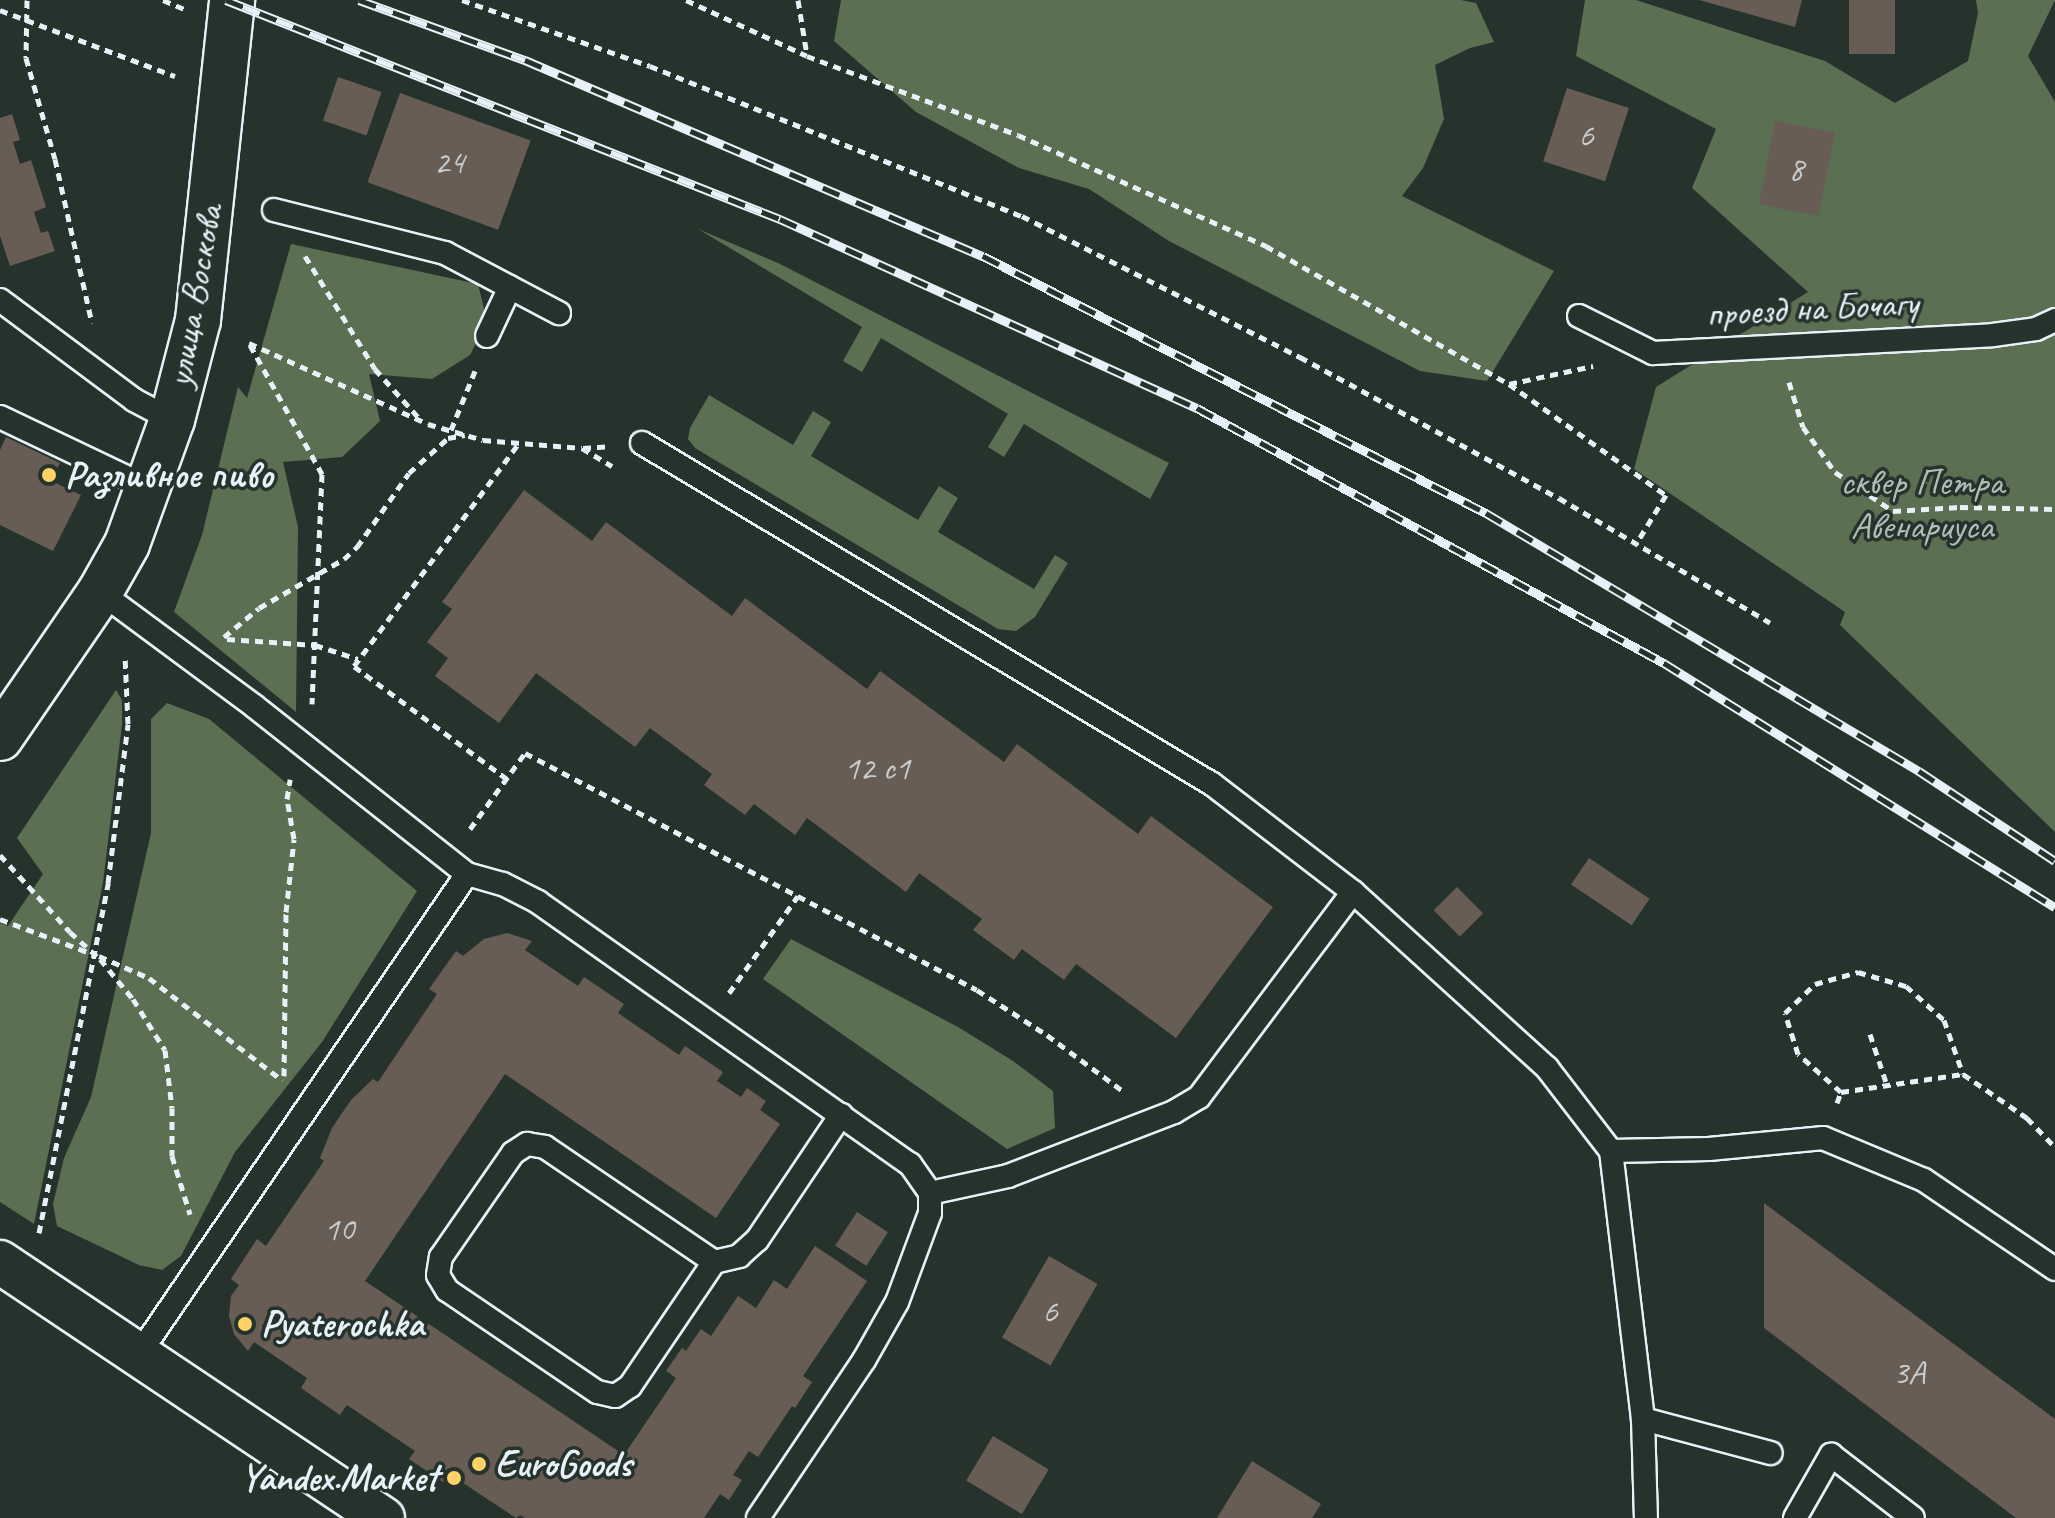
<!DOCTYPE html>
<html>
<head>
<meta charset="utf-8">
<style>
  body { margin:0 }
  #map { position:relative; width:2055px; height:1518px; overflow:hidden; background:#26332d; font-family:Caveat,sans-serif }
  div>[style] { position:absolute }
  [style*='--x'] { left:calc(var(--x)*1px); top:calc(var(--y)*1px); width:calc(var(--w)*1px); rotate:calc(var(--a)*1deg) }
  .green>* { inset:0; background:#5b6f53 }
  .building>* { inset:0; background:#685d54; transform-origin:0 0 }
  .path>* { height:5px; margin-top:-2.5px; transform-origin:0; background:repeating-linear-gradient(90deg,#e8f1f8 0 8px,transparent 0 14px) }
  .roads { filter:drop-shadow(2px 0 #e8f1f8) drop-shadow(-2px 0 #e8f1f8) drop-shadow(0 2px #e8f1f8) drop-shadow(0 -2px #e8f1f8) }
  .service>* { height:22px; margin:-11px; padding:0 11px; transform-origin:11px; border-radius:11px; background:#26332d }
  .minor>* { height:42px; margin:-21px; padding:0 21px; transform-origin:21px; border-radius:21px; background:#26332d }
  .secondary>* { height:44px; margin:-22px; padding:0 22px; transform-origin:22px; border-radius:22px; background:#26332d }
  .rail>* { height:9px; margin-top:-4.5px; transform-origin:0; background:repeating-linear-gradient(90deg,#26332d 0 18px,#e8f1f8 0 36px); box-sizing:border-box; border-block:2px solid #e8f1f8 }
  .dots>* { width:22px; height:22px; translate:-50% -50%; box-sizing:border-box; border:4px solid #26332d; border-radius:50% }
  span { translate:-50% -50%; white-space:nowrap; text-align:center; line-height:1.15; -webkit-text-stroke:7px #26332d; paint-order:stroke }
  .number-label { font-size:34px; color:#c8cccf }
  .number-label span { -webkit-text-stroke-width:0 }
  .street-label { font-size:38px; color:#e8f1f8 }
  .poi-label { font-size:38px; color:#e8f1f8; font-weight:700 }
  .left { translate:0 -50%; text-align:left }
  .right { translate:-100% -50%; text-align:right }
  .park-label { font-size:38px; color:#b0bdb6 }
</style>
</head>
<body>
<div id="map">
  <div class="green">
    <i style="clip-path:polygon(841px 0,1461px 0,1476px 3px,1494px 42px,1470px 48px,1435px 65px,1444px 119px,1423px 168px,1402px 196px,1554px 271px,1487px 381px,1420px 371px,1169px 241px,1089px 189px,1019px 168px,916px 112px,834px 41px)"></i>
    <i style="clip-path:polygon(1585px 0,1636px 0,1825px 61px,1895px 103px,1968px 61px,1978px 13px,1976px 0,2055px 0,2028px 56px,2055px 102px,2055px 832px,1840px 625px,1845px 612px,1634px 469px,1656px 387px,1808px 292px,1692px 188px,1716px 129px,1576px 56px)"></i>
    <i style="clip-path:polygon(698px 229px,778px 263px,1169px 463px,1150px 499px,1024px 424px,1004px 457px,988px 447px,1008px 414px,881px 338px,862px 372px,843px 361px,862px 327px)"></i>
    <i style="clip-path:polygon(291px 244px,478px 284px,487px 321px,470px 355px,432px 379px,369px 374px,380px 421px,342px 457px,283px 462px,298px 527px,296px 712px,174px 612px,202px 535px,238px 387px,247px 398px)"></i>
    <i style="clip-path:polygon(709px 395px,793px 445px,813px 411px,831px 422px,811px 456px,918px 520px,939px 486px,958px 498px,938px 532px,1034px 589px,1055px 555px,1068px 563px,1035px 617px,1016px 631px,998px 629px,695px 448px,688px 439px,690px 428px)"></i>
    <i style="clip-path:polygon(116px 690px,122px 700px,122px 724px,103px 883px,34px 1224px,0 1202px,0 923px,8px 926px,43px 874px,17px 838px)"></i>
    <i style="clip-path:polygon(167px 703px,209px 719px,417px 891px,322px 1042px,235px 1152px,181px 1256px,162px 1270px,139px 1265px,57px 1226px,53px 1204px,64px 1158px,91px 1097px,151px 833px,151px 719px)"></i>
    <i style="clip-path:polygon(791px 939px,958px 1027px,1013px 1061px,1053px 1091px,1055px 1128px,1007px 1149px,763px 979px)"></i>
  </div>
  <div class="building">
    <i style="clip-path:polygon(1699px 0,1802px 0,1795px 27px)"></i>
    <i style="left:1849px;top:0;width:46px;height:54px"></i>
    <i style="left:338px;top:77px;width:46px;height:46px;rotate:19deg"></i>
    <i style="left:1567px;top:88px;width:65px;height:77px;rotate:18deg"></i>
    <i style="left:400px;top:93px;width:139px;height:95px;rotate:20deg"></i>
    <i style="clip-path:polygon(12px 114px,20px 140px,13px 142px,20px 164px,31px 160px,46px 207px,34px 212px,41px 233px,48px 231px,55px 251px,10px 266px,0 236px,0 118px)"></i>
    <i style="left:1775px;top:121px;width:61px;height:85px;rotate:11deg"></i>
    <i style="clip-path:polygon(6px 437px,60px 463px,51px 481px,81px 495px,53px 551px,0 525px,0 450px)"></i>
    <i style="clip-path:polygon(524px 490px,592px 541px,606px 522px,732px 616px,745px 598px,867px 689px,880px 671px,1004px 762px,1017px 744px,1138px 834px,1151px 816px,1273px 907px,1176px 1038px,1076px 964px,1064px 980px,1022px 949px,1014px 960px,973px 930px,982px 919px,919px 873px,906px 892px,807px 818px,795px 835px,754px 804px,745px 815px,704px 785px,712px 774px,650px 728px,635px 747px,536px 673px,499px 723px,435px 676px,448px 658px,427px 642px,452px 609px,442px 602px)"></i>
    <i style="left:1589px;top:858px;width:73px;height:32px;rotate:34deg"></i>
    <i style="left:1457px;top:887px;width:37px;height:33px;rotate:45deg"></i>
    <i style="clip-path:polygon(507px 933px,532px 941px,525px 950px,578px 986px,584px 977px,624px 1004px,618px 1013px,679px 1055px,685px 1046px,723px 1072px,717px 1081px,741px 1097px,747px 1088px,766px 1101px,760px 1110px,780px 1124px,716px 1218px,505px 1074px,365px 1281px,624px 1455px,676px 1378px,666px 1371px,682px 1348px,686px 1351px,701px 1329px,711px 1336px,738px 1296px,756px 1308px,774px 1280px,787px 1289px,815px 1246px,867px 1281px,803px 1376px,812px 1382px,795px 1408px,792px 1406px,758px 1457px,749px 1451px,733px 1475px,742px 1480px,729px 1500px,720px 1494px,704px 1518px,525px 1518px,520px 1515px,516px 1518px,454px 1477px,449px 1486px,409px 1459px,415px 1451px,347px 1405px,340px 1415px,301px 1388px,307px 1378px,254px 1342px,248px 1351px,234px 1334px,229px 1316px,231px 1296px,239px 1285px,231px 1279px,257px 1239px,266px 1246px,324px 1161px,320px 1158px,332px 1128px,351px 1100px,373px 1079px,378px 1082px,437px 994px,429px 989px,456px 951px,463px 956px,484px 939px)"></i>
    <i style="clip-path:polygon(1764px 1203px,2055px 1419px,2055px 1518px,2016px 1518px,1764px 1328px)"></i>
    <i style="left:857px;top:1212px;width:37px;height:40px;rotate:33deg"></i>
    <i style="left:1049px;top:1256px;width:56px;height:94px;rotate:30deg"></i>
    <i style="left:993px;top:1436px;width:65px;height:52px;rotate:31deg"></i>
    <i style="clip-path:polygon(1252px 1461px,1321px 1504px,1312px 1518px,1217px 1518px)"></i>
  </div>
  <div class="path">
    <i style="--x:27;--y:0;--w:58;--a:91"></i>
    <i style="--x:26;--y:58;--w:105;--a:74"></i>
    <i style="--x:55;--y:159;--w:168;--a:77.3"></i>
    <i style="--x:163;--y:0;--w:23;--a:23"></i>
    <i style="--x:462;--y:0;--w:199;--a:19.3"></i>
    <i style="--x:650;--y:66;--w:401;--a:22"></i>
    <i style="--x:1022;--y:216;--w:312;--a:26.9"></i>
    <i style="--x:1300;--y:357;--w:295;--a:28.6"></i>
    <i style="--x:1559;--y:498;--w:245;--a:30.6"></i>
    <i style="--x:686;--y:0;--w:133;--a:24.8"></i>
    <i style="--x:807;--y:56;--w:225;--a:20.5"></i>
    <i style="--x:1018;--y:135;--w:272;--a:24.1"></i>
    <i style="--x:1266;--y:246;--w:279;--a:29.6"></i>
    <i style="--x:1509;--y:384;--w:86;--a:-12.1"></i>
    <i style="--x:798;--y:0;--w:56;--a:80.7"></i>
    <i style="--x:0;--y:10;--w:187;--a:20.7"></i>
    <i style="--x:305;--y:256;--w:133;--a:58.2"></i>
    <i style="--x:375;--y:369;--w:64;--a:48.1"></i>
    <i style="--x:249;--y:343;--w:196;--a:24.3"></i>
    <i style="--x:428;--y:424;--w:57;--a:16.2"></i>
    <i style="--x:483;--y:440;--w:99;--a:4.6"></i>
    <i style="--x:582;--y:448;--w:35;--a:31"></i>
    <i style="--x:250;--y:345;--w:148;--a:60.8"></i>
    <i style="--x:322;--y:474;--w:230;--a:92.5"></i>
    <i style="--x:1789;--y:382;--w:47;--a:72.7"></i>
    <i style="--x:1803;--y:427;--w:55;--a:54.6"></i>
    <i style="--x:1835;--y:472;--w:70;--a:33.9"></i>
    <i style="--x:1893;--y:511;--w:67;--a:-3.4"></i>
    <i style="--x:1960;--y:507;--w:95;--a:1.2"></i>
    <i style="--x:1509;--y:384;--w:192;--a:35.3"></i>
    <i style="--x:1666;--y:495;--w:57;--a:121.5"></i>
    <i style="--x:451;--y:430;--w:64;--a:-67.9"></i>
    <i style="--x:583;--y:448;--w:26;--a:-4"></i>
    <i style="--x:224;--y:637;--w:45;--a:-39.6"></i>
    <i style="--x:259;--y:608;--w:98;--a:-30"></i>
    <i style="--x:344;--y:559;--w:18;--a:-43"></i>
    <i style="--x:357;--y:547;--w:90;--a:-54.9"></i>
    <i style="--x:409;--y:473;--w:52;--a:-41.9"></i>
    <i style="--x:448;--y:438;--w:17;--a:-10"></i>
    <i style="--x:227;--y:639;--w:88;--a:3.9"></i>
    <i style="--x:315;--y:645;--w:45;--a:18"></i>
    <i style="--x:507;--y:779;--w:190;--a:-143.6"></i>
    <i style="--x:354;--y:666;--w:277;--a:-53.5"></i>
    <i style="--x:470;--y:829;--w:94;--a:-54.1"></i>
    <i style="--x:525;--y:753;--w:510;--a:27.67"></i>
    <i style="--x:977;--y:990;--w:83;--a:32.7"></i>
    <i style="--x:1047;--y:1035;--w:94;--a:36.4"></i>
    <i style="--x:0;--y:855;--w:104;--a:47.7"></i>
    <i style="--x:70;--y:932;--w:40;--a:42"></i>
    <i style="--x:100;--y:959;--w:52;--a:50.5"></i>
    <i style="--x:133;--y:999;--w:60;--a:57.9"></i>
    <i style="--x:165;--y:1050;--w:58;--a:83.1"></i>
    <i style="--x:172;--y:1108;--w:48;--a:90"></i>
    <i style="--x:172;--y:1156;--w:61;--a:72.8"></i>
    <i style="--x:0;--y:919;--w:96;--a:20.7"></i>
    <i style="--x:99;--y:956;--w:55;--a:23.7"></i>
    <i style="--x:149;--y:978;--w:168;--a:37.5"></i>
    <i style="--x:729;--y:993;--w:119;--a:-54.6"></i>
    <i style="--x:1870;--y:1034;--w:54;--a:71.6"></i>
    <i style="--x:284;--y:1076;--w:164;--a:-89.3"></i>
    <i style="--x:286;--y:912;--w:73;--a:-83.7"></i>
    <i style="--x:294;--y:839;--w:41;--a:-99.9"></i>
    <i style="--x:287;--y:799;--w:20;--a:-81"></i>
    <i style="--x:1841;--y:1092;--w:57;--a:-138.5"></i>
    <i style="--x:1798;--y:1054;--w:43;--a:-107.6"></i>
    <i style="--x:1785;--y:1013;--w:42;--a:-44"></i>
    <i style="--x:1815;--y:984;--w:45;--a:-15.6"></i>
    <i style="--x:1858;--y:972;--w:50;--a:16.3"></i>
    <i style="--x:1906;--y:986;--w:51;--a:41.8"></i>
    <i style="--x:1944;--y:1020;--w:57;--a:70.6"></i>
    <i style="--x:1837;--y:1103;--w:12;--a:-70"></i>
    <i style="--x:1841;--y:1092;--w:123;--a:-8.4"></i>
    <i style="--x:1963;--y:1074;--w:78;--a:34.5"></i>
    <i style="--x:2027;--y:1118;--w:40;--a:46"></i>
    <i style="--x:39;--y:1233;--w:357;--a:-78.8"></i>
    <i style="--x:108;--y:883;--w:160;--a:-82.8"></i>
    <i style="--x:128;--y:724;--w:69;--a:-92.5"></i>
  </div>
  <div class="roads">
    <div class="service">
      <i style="--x:274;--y:210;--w:176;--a:14.1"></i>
      <i style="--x:445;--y:253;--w:129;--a:27.8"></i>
      <i style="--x:0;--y:300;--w:167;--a:36.7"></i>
      <i style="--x:134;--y:400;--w:43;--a:27.8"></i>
      <i style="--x:1579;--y:316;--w:83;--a:26.6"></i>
      <i style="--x:1653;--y:353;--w:340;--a:-3"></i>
      <i style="--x:1993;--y:335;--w:43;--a:-7.9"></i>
      <i style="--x:2036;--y:329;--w:21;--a:-25"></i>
      <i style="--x:487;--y:336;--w:54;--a:-64.9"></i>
      <i style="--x:0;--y:417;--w:165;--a:25.5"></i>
      <i style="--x:642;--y:443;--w:664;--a:30.89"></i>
      <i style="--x:1212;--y:784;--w:178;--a:37.5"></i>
      <i style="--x:1353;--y:892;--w:262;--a:42.2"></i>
      <i style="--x:1547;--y:1068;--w:105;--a:52.4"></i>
      <i style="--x:1611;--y:1151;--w:270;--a:83.2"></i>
      <i style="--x:1643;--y:1419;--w:99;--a:88.3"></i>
      <i style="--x:100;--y:592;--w:192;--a:36.5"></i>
      <i style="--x:254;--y:706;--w:271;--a:38.3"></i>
      <i style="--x:467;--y:874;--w:37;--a:16"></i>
      <i style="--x:503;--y:884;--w:39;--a:27"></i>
      <i style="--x:538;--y:902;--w:455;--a:35.2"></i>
      <i style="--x:910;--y:1164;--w:35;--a:55"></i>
      <i style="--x:930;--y:1193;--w:20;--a:90"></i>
      <i style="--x:930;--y:1213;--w:95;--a:110.3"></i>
      <i style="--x:897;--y:1302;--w:67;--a:119.6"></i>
      <i style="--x:864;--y:1360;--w:190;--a:123.9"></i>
      <i style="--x:1611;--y:1151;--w:98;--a:-1.2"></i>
      <i style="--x:1709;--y:1149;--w:115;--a:-5.5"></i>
      <i style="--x:1823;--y:1138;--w:109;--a:22.6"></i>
      <i style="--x:1924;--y:1180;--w:158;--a:34.2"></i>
      <i style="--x:930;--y:1193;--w:80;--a:-12.3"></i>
      <i style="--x:1008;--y:1176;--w:178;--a:-21.1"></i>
      <i style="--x:1174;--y:1112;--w:29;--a:-31"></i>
      <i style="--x:1199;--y:1097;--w:256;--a:-53.1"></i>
      <i style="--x:714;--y:1262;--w:150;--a:124.1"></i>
      <i style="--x:630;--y:1386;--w:18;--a:146"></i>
      <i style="--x:615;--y:1396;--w:18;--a:-167"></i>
      <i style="--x:597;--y:1392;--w:181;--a:-145.8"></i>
      <i style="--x:447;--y:1290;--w:17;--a:-121"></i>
      <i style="--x:438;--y:1275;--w:18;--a:-81"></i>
      <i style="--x:441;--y:1257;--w:126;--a:-55.3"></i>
      <i style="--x:513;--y:1153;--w:17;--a:-33"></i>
      <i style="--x:527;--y:1144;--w:18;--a:9"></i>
      <i style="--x:545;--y:1147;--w:204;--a:34.2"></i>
      <i style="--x:714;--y:1262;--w:26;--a:-13"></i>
      <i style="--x:739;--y:1256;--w:24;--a:-42"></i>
      <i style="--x:757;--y:1240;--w:151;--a:-56.1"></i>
      <i style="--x:139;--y:1354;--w:581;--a:-55.65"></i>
      <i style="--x:1643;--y:1419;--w:132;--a:14.9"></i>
      <i style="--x:1795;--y:1518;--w:73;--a:-60.3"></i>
      <i style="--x:1831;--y:1455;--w:103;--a:37.5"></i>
    </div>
    <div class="minor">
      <i style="--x:0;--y:1262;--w:461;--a:33.8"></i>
    </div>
    <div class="secondary">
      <i style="--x:0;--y:738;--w:177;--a:-55.6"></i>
      <i style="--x:100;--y:592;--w:55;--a:-60.6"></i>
      <i style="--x:127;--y:544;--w:132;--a:-70.1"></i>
      <i style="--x:172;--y:420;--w:103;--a:-75.4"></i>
      <i style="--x:198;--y:320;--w:322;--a:-83.9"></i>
    </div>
  </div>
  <div class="rail">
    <i style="--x:226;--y:0;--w:596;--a:21.57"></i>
    <i style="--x:780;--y:219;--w:458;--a:24.4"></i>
    <i style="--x:1197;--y:408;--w:532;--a:28.64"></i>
    <i style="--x:1664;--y:663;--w:461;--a:32"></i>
    <i style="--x:359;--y:0;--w:177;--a:19.9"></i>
    <i style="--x:525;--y:60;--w:498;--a:23.2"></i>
    <i style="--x:983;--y:256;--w:565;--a:27.06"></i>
    <i style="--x:1486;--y:513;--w:504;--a:30.79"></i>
    <i style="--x:1919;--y:771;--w:163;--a:33.5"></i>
  </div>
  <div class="dots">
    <i style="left:49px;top:475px;background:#ffd166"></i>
    <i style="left:245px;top:1324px;background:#ffd166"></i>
    <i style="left:479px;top:1464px;background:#ffd166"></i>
    <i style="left:454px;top:1478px;background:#ffd166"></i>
  </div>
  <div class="number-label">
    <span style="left:1586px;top:135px">6</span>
    <span style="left:449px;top:162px">24</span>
    <span style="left:1796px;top:169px">8</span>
    <span style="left:877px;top:768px">12 с1</span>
    <span style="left:339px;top:1229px">10</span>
    <span style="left:1050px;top:1311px">6</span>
    <span style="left:1909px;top:1373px">3А</span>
  </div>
  <div class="street-label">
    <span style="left:194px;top:296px;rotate:-80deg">улица Воскова</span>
    <span style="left:1812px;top:308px;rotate:-3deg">проезд на Бочагу</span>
  </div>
  <div class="poi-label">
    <span class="left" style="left:65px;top:475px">Разливное пиво</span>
    <span class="left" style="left:261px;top:1324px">Pyaterochka</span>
    <span class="left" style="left:495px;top:1464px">EuroGoods</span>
    <span class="right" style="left:438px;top:1478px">Yandex.Market</span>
  </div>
  <div class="park-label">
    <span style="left:1922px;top:504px">сквер Петра<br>Авенариуса</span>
  </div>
</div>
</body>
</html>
